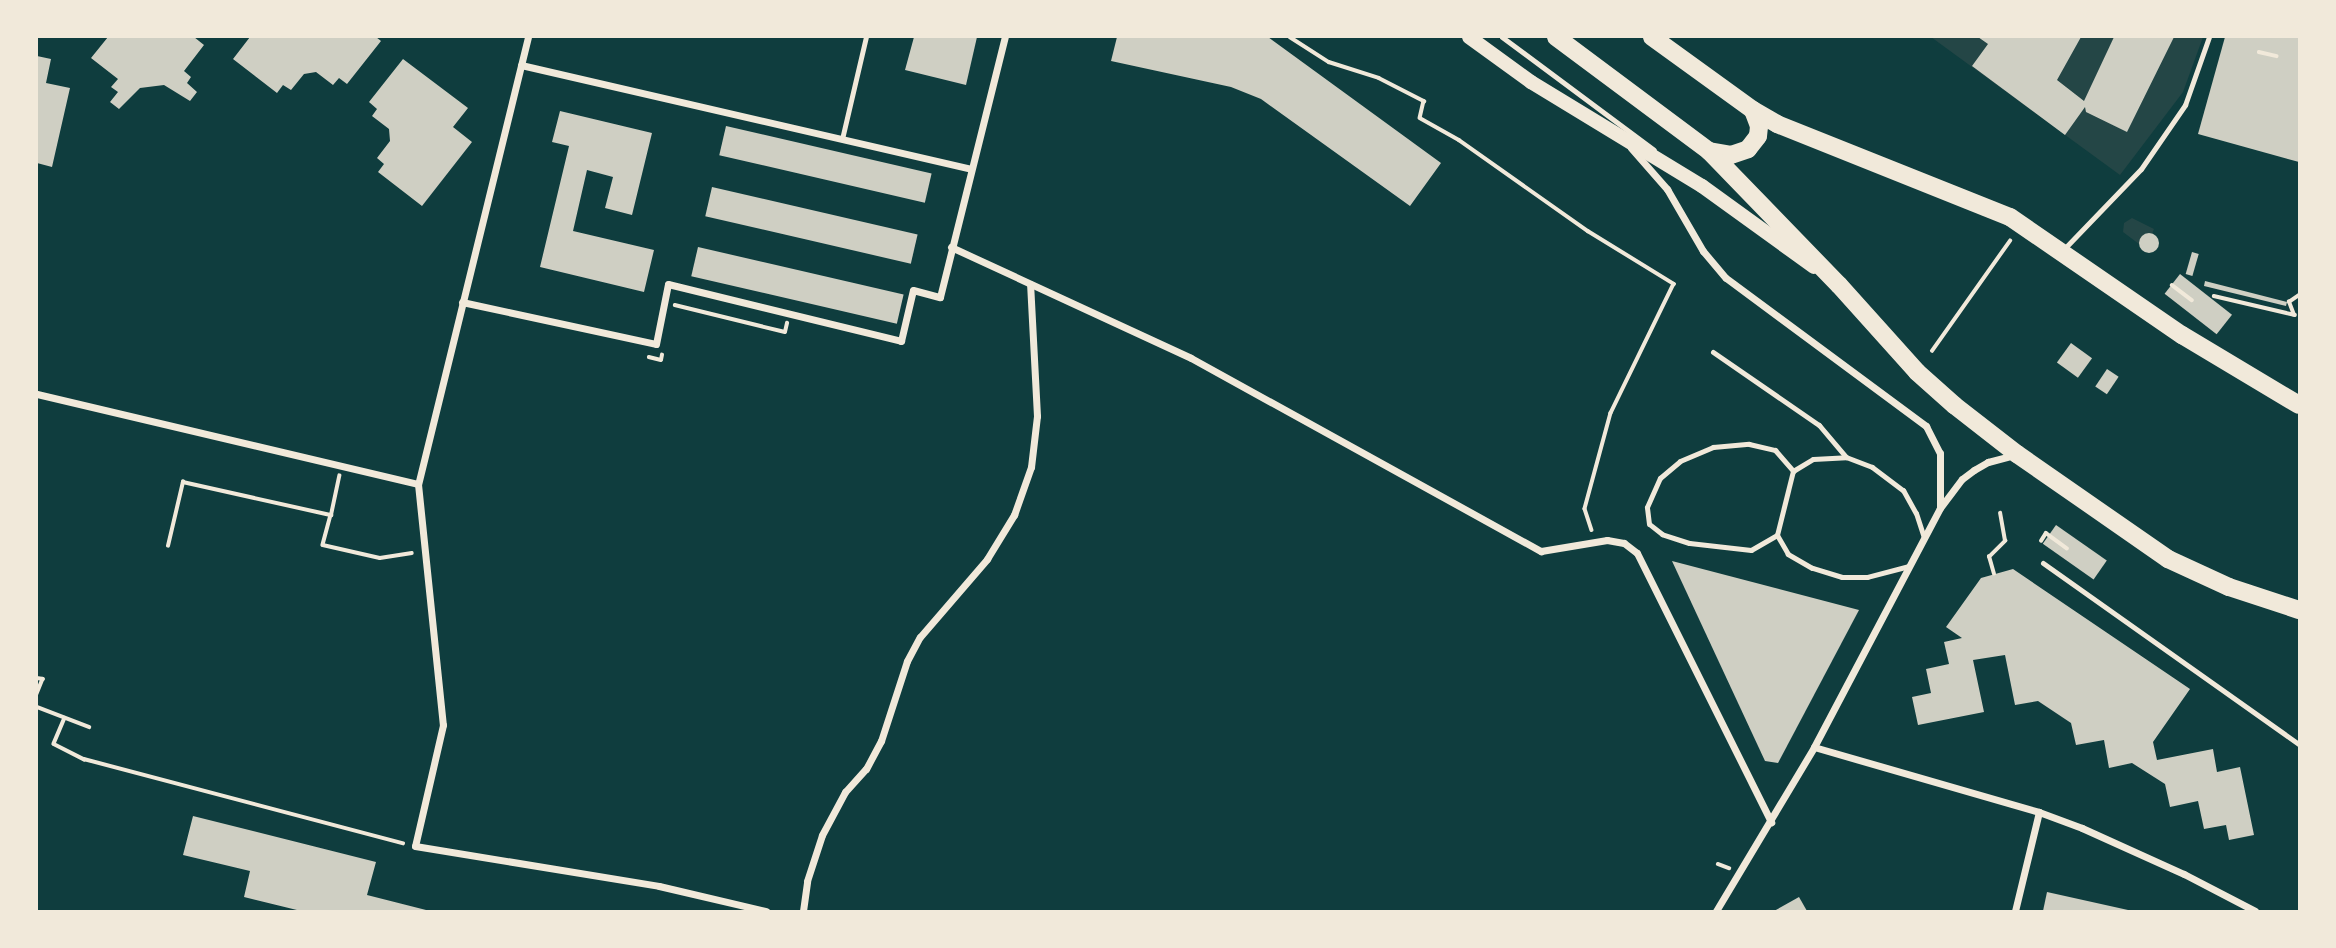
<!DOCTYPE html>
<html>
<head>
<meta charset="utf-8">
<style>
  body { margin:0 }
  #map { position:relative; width:2336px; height:948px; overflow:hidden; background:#0f3d3e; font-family:Jost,sans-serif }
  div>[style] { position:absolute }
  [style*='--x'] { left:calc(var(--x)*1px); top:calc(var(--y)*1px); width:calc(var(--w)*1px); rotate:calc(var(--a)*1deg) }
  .green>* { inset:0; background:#244646 }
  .building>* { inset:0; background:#cfcfc3; transform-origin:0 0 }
  .round { border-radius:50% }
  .path>* { height:3.5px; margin:-1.75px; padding:0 1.75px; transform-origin:1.75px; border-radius:1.75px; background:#f1e9da }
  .service>* { height:5px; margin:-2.5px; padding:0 2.5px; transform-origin:2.5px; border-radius:2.5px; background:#f1e9da }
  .minor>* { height:7px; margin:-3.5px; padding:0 3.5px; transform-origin:3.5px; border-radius:3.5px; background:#f1e9da }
  .secondary>* { height:14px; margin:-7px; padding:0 7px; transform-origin:7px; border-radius:7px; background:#f1e9da }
  .primary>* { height:18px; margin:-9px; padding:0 9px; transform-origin:9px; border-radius:9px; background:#f1e9da }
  span { translate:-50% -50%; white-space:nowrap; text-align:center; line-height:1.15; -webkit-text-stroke:7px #f1e9da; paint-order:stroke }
  .frame { position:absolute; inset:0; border:38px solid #f1e9da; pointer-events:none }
</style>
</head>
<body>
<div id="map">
  <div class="green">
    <i style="clip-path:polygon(1931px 37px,2203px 37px,2183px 92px,2120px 175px)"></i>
    <i style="clip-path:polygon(2132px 218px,2154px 229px,2152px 234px,2141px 237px,2139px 244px,2123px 232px,2124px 223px)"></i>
  </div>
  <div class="building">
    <i style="clip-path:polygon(108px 37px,194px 37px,204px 45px,184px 71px,191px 77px,187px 83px,197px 92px,190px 101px,164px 85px,140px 88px,119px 109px,110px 102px,118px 92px,111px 87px,118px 79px,91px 58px)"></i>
    <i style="clip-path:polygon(250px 37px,376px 37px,381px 41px,347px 84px,339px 78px,333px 85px,316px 72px,304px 74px,291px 90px,283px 85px,277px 93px,233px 59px)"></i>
    <i style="clip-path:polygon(914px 37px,977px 37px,966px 85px,905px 70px)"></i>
    <i style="clip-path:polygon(1117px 37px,1268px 37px,1441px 163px,1410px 206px,1261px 99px,1231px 87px,1111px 61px)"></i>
    <i style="clip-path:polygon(1978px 37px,2081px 37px,2057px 80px,2084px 101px,2114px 37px,2174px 37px,2127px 132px,2086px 112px,2085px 107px,2065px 135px,1972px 66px,1988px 44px)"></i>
    <i style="clip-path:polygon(2225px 37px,2299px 37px,2299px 162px,2198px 134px)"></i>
    <i style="clip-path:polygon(37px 56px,51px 59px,46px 83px,70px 88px,52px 167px,37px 163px)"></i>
    <i style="clip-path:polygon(403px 59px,468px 108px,453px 127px,472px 142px,422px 206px,378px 172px,384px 164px,377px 158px,390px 141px,389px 129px,372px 116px,377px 109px,369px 102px)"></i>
    <i style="clip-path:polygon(560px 111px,652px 133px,632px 215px,605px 208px,613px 177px,587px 170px,573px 231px,654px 250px,644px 292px,540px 267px,569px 146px,552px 142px)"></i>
    <i style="left:726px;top:126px;width:211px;height:30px;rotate:13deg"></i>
    <i style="left:712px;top:187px;width:211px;height:30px;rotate:13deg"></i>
    <i class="round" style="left:2139px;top:233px;width:20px;height:20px"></i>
    <i style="left:698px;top:247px;width:211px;height:30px;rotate:13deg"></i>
    <i style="left:2192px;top:252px;width:7px;height:23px;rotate:16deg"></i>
    <i style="left:2180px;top:274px;width:66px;height:25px;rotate:38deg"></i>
    <i style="clip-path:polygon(2205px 281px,2287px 302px,2286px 306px,2204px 286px)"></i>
    <i style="left:2071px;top:343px;width:26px;height:24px;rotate:36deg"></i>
    <i style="left:2107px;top:369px;width:14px;height:21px;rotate:34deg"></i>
    <i style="left:2056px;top:525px;width:62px;height:23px;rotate:35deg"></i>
    <i style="clip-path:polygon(1672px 561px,1859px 610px,1778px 763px,1765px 761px)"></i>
    <i style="clip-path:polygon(2013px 569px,2190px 689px,2153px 742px,2157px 760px,2213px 749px,2217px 772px,2240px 767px,2254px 835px,2229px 840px,2226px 825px,2204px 829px,2198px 801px,2170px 807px,2165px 784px,2132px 763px,2109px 768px,2104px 740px,2076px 745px,2071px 723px,2038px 701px,2015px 705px,2005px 655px,1973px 660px,1984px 712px,1918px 725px,1912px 697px,1931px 693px,1926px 669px,1949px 664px,1944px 642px,1962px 638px,1946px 627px,1981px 578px)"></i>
    <i style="clip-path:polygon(193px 816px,376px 862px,367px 895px,430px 911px,301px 911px,244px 897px,250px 871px,183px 855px)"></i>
    <i style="clip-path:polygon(2047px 892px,2128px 910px,2128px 911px,2043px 911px)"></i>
    <i style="clip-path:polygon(1799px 897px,1807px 911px,1774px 911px)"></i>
  </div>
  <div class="path">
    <i style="--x:1290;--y:37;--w:46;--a:32.7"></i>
    <i style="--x:1329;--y:62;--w:52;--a:17.7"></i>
    <i style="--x:1379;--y:78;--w:51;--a:27.1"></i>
    <i style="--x:1424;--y:101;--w:17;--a:103"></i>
    <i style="--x:1420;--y:118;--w:45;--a:29.4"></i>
    <i style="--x:1459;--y:140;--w:158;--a:35.2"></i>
    <i style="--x:1588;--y:231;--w:101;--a:31.6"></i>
    <i style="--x:1674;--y:284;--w:144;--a:116"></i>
    <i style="--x:1611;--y:413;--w:99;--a:105.2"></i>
    <i style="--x:1585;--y:509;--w:22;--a:72"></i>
    <i style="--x:2259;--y:52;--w:18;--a:13"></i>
    <i style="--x:2172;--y:285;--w:25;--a:37"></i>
    <i style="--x:2214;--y:296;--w:83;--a:13.2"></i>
    <i style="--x:675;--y:305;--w:113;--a:13.8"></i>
    <i style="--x:785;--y:332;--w:9;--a:-77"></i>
    <i style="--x:2294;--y:315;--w:14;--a:-111"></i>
    <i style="--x:2289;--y:302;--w:12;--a:-35"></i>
    <i style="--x:1932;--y:351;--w:135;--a:-54.7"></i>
    <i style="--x:649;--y:357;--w:12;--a:14"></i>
    <i style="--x:661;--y:360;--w:5;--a:-79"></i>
    <i style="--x:331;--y:515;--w:40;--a:-78"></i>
    <i style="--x:2041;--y:541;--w:9;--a:-58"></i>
    <i style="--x:2046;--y:533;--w:26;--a:36"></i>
    <i style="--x:168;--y:546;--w:66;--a:-76.8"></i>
    <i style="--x:183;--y:482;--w:152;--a:12.6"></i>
    <i style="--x:331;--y:515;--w:31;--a:105"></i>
    <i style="--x:323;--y:545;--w:58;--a:12.8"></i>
    <i style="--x:380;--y:558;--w:32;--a:-9"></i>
    <i style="--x:1994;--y:574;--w:18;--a:-106"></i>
    <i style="--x:1989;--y:557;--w:23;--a:-45"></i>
    <i style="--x:2005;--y:541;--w:28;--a:-100"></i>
    <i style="--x:37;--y:678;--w:6;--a:9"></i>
    <i style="--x:43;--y:679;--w:16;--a:112"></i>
    <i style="--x:37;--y:707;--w:56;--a:21"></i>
    <i style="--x:65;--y:718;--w:28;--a:113"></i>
    <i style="--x:54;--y:744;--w:34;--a:27"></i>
    <i style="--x:84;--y:759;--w:330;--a:14.8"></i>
    <i style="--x:1718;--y:864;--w:12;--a:20"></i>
  </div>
  <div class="service">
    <i style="--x:1502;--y:37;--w:189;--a:36.6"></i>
    <i style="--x:842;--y:139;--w:105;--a:-76.8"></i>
    <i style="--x:2063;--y:250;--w:112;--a:-46.1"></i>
    <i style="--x:2141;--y:169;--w:78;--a:-55.5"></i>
    <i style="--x:2185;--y:105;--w:72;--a:-70.6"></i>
    <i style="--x:1713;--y:352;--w:129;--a:34.6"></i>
    <i style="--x:1819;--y:425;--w:42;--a:49.8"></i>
    <i style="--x:1777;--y:535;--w:30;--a:150"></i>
    <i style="--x:1751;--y:550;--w:62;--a:-173.6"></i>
    <i style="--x:1689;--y:543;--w:28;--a:-162"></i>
    <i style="--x:1662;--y:534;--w:16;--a:-142"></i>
    <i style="--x:1649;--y:524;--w:17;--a:-97"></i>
    <i style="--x:1647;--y:507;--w:32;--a:-66"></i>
    <i style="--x:1660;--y:478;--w:26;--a:-40"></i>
    <i style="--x:1680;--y:461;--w:36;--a:-23"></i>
    <i style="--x:1713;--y:447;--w:36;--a:-5"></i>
    <i style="--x:1749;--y:444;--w:27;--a:13"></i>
    <i style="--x:1775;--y:450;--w:28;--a:49"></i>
    <i style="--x:2043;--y:563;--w:314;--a:35.3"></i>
    <i style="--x:1909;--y:566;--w:43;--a:165.3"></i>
    <i style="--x:1867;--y:577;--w:25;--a:180"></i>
    <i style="--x:1842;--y:577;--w:31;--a:-163"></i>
    <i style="--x:1812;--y:568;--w:28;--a:-150"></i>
    <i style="--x:1788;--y:554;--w:22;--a:-120"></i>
    <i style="--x:1777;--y:535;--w:66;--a:-76"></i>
    <i style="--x:1793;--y:471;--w:23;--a:-31"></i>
    <i style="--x:1813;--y:459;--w:33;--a:-3"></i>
    <i style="--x:1846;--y:457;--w:28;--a:21"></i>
    <i style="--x:1872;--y:467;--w:39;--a:37"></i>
    <i style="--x:1903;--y:490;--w:26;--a:61"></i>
    <i style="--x:1916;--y:513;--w:26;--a:72"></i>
  </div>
  <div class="minor">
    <i style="--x:528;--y:37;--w:460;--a:103.8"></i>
    <i style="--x:418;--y:484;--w:242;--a:84.1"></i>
    <i style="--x:443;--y:725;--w:124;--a:103"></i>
    <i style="--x:415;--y:846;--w:247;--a:9.3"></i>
    <i style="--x:659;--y:886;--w:110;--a:13.2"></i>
    <i style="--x:521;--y:65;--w:462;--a:13"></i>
    <i style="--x:1631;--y:148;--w:55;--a:48.7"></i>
    <i style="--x:1667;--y:189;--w:72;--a:59.9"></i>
    <i style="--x:1703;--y:251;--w:35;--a:50"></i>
    <i style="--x:1726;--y:278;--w:249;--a:36.5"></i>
    <i style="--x:1926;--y:426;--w:30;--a:63"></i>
    <i style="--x:1940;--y:453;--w:54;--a:90"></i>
    <i style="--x:951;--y:247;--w:264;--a:24.8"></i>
    <i style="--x:1191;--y:358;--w:400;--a:28.9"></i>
    <i style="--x:1541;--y:551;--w:67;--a:-9.5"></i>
    <i style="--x:1607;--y:540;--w:17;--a:10"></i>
    <i style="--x:1624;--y:543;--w:16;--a:38"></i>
    <i style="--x:1637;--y:553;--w:301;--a:63.5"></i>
    <i style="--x:462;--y:302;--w:198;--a:12.2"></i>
    <i style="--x:656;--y:344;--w:61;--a:-78.7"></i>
    <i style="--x:668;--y:284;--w:240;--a:13.7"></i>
    <i style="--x:901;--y:341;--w:52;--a:-76.8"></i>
    <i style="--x:913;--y:290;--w:28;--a:15"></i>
    <i style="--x:940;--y:297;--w:268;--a:-76"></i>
    <i style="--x:37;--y:394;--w:391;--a:13.3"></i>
    <i style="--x:1814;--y:747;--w:234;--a:16.1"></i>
    <i style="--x:2039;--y:812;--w:46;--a:20.4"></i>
    <i style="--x:2082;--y:828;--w:112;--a:24.3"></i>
    <i style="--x:2184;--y:874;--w:80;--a:27.5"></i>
    <i style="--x:803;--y:911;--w:30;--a:-82"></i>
    <i style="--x:807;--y:881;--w:48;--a:-71.9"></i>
    <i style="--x:822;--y:835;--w:49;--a:-61.9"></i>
    <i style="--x:845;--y:792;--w:31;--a:-48"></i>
    <i style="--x:866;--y:769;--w:32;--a:-62"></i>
    <i style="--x:881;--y:741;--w:84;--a:-72"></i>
    <i style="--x:907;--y:661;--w:27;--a:-62"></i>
    <i style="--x:920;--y:637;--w:103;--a:-49.3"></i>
    <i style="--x:987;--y:559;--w:52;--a:-58.5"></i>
    <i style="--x:1014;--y:515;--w:51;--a:-70.5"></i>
    <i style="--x:1031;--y:467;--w:51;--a:-83.3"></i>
    <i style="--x:1037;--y:416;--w:132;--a:-93"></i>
    <i style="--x:1716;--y:911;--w:191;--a:-59.1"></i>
    <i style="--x:1814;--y:747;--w:270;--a:-62.2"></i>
    <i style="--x:1940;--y:508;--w:36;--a:-53"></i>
    <i style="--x:1962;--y:479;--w:15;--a:-37"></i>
    <i style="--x:1974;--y:470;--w:16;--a:-30"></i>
    <i style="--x:1988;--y:462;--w:27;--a:-15"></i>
    <i style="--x:2015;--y:911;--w:102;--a:-76.4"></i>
  </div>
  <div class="secondary">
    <i style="--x:1469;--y:37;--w:77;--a:36"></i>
    <i style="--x:1531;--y:82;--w:200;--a:31.3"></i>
    <i style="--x:1702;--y:186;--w:138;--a:35.9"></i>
  </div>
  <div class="primary">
    <i style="--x:1556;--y:37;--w:191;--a:36.7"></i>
    <i style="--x:1709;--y:151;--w:187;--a:45.9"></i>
    <i style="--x:1839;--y:285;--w:117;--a:48.1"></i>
    <i style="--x:1917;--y:372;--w:50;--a:41.7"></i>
    <i style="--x:1954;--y:405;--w:80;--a:37.9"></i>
    <i style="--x:2017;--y:454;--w:184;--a:34.8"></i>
    <i style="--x:2168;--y:559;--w:67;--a:24.7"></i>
    <i style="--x:2229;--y:587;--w:74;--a:18.2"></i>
    <i style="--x:1652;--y:37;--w:125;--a:35.9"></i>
    <i style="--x:1753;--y:110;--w:28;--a:30"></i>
    <i style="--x:1777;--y:124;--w:251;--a:21.8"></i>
    <i style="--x:2010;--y:217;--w:209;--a:34.5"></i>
    <i style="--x:2182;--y:335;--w:136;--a:30.9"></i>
    <i style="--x:1709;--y:151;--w:22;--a:10"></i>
    <i style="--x:1731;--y:155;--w:18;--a:-19"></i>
    <i style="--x:1748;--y:149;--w:16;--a:-52"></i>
    <i style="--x:1758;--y:136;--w:10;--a:-84"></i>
    <i style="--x:1759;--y:126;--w:17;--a:-111"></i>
  </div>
  <div class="frame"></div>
</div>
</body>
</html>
